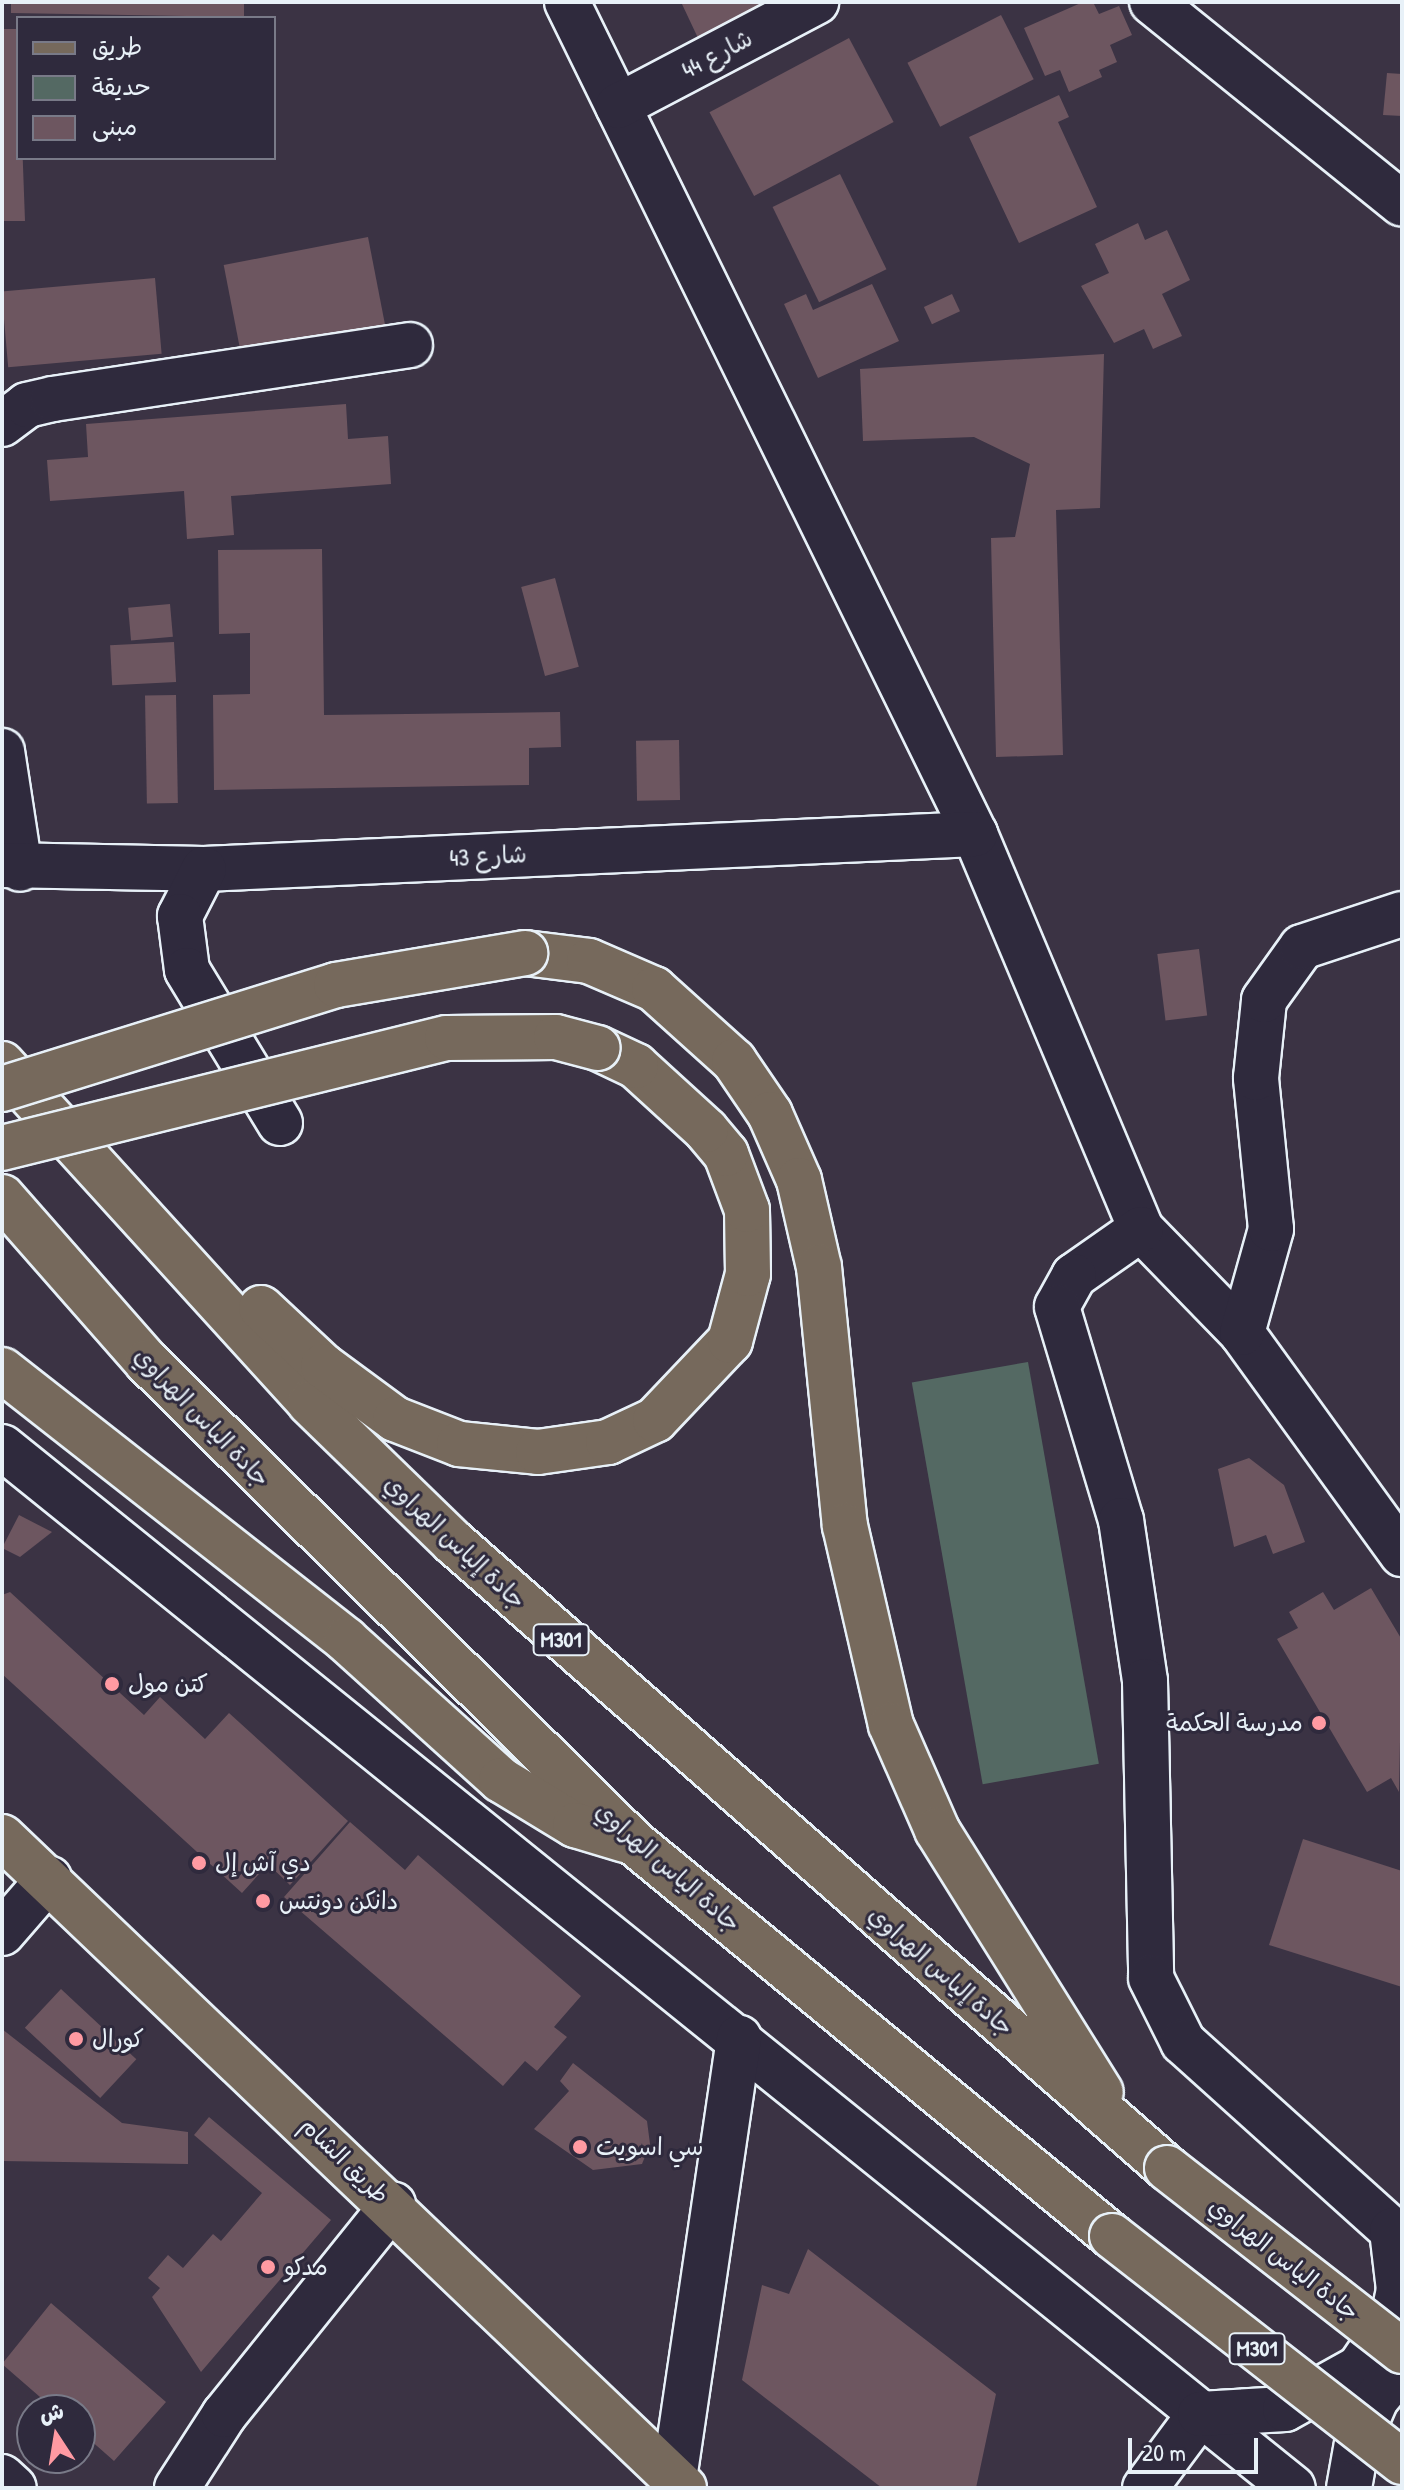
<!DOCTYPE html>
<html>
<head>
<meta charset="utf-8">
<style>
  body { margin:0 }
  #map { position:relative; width:1404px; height:2490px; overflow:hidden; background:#3b3344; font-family:"Patrick Hand","Playpen Sans Arabic",sans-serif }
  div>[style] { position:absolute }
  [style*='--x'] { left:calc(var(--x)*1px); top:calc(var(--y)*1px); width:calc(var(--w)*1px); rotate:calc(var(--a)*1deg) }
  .green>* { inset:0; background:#546963; transform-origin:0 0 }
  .building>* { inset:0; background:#6d5660; transform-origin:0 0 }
  .roads { filter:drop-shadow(2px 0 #e8f1f8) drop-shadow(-2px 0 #e8f1f8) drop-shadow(0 2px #e8f1f8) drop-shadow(0 -2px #e8f1f8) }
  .minor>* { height:44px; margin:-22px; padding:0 22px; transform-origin:22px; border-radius:22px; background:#2f2a3d }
  .major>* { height:44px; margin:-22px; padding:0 22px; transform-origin:22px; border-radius:22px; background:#76695c }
  .highway>* { height:44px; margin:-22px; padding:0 22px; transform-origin:22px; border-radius:22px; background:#76695c }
  .bridges { filter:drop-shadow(2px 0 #e8f1f8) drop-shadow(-2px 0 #e8f1f8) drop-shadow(0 2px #e8f1f8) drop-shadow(0 -2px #e8f1f8) }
  .highway-bridge>* { height:44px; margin:-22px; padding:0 22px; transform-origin:22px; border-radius:22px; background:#76695c }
  .dots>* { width:22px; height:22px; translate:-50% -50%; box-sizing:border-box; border:4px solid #2f2a3d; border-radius:50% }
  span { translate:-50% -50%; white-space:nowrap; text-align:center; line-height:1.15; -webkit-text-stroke:6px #2f2a3d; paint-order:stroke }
  .shield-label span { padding:2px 6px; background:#2f2a3d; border:2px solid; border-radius:6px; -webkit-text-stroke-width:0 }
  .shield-label { font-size:22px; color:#e8f1f8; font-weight:700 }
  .street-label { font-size:24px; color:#e8f1f8 }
  .poi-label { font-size:24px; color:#e8f1f8 }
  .left { translate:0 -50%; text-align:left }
  .right { translate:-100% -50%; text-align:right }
  .frame { position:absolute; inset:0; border:4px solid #e8f1f8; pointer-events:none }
  .legend { position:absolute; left:16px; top:16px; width:260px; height:144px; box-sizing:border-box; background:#2f2a3d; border:2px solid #797a88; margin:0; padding:10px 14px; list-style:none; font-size:24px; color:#e8f1f8 }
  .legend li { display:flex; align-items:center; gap:16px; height:40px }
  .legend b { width:40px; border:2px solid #797a88 }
  .north { position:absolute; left:16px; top:2394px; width:80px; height:80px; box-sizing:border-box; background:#2f2a3d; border:2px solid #797a88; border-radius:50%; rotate:348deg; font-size:22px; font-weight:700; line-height:32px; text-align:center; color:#e8f1f8 }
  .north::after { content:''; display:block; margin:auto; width:28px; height:36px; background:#ff9aa2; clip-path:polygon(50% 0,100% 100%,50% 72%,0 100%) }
  .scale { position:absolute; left:1128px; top:2438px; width:130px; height:36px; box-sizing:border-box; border:4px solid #e8f1f8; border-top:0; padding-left:10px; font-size:24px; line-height:28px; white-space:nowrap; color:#e8f1f8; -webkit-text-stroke:6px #2f2a3d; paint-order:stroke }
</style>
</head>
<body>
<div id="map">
  <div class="green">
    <i style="left:1028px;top:1362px;width:408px;height:118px;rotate:80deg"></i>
  </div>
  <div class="building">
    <i style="clip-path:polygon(11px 2px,244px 2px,244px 17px,11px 13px)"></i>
    <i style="clip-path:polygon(681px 2px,775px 2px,698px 38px)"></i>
    <i style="clip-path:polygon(1083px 2px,1093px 2px,1099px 14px,1119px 6px,1132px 35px,1110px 45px,1117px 62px,1099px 70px,1102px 77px,1069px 92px,1060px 70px,1045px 76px,1024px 28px)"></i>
    <i style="left:1001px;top:15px;width:72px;height:105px;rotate:63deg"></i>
    <i style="clip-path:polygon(2px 29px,18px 29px,25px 221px,2px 221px)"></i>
    <i style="left:849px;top:38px;width:95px;height:158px;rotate:62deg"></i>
    <i style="clip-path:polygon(1387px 73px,1402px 74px,1402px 116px,1383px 115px)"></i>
    <i style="clip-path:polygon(1059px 95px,1069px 117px,1058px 122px,1097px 207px,1019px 243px,969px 137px)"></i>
    <i style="left:840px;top:174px;width:106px;height:75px;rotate:64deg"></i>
    <i style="clip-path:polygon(1138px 223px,1145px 240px,1167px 230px,1190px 280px,1162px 294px,1182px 336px,1153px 349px,1144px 329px,1114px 343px,1081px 286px,1109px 273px,1095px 244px)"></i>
    <i style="left:368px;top:237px;width:99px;height:147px;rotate:79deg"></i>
    <i style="left:155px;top:278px;width:76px;height:154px;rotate:85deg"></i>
    <i style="clip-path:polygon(872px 284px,899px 341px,818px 378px,784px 304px,806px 294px,813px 310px)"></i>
    <i style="left:952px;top:294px;width:19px;height:31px;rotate:65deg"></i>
    <i style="clip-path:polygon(1104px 354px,1100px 508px,1056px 510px,1063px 755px,996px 757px,991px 538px,1015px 537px,1030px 464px,974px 437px,863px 441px,860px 369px)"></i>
    <i style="clip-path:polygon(346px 404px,348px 439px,388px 436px,391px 484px,231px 496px,234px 535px,187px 539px,184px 491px,50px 501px,47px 460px,88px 457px,86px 424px)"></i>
    <i style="clip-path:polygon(322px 549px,324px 715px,560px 712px,561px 747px,529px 748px,529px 785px,214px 790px,213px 695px,250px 694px,250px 633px,219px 634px,218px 550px)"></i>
    <i style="left:555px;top:578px;width:92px;height:35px;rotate:75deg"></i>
    <i style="left:170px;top:604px;width:33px;height:42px;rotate:85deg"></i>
    <i style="left:174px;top:642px;width:40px;height:64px;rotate:87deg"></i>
    <i style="left:176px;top:695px;width:108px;height:31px;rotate:89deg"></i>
    <i style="left:679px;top:740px;width:60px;height:43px;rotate:89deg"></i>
    <i style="left:1199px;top:949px;width:67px;height:42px;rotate:83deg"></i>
    <i style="clip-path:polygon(1249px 1458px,1284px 1485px,1305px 1542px,1273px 1554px,1266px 1535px,1234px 1547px,1218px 1469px)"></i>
    <i style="clip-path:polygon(19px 1515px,52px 1532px,20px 1557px,2px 1548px)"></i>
    <i style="clip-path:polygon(1371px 1588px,1402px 1640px,1399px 1792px,1391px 1778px,1367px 1792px,1277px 1639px,1298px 1628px,1289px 1612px,1323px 1592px,1334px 1610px)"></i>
    <i style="clip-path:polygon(10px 1592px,144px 1715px,160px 1697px,205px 1739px,229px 1713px,348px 1821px,290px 1885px,268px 1864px,242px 1893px,2px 1674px,2px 1595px)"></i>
    <i style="clip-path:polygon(350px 1822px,405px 1870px,418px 1855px,581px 1996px,554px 2027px,567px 2037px,537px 2071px,525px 2061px,503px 2086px,284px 1897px)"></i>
    <i style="clip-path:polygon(1303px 1839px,1402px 1871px,1402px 1987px,1269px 1945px)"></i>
    <i style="left:61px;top:1989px;width:103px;height:53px;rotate:43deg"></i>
    <i style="clip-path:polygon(2px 2029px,122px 2123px,188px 2132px,188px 2164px,2px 2161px)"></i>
    <i style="clip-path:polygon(573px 2063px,647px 2121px,650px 2144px,642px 2164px,593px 2170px,534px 2129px,569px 2091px,560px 2081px)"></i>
    <i style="clip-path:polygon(209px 2117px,331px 2220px,201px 2372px,152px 2297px,160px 2288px,148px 2278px,168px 2255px,183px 2268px,213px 2234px,221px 2241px,262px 2193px,194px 2135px)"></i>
    <i style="clip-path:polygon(808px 2249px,996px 2394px,976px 2488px,882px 2488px,742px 2380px,762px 2285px,789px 2294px)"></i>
    <i style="clip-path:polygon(51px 2303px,166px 2402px,114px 2461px,80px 2431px,80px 2410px,55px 2410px,2px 2364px)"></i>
  </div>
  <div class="roads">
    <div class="minor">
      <i style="--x:567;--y:2;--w:927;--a:63.88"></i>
      <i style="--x:975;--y:834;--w:428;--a:67.2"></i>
      <i style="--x:1141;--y:1229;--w:145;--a:45.8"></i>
      <i style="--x:1242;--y:1333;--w:273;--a:54.1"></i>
      <i style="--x:1152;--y:2;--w:321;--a:38.9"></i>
      <i style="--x:618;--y:106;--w:224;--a:-27.7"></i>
      <i style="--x:2;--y:424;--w:31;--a:-37"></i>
      <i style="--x:27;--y:405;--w:27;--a:-13"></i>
      <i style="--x:53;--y:399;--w:361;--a:-8.6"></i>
      <i style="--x:2;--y:751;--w:119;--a:81.3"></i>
      <i style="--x:2;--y:865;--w:202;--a:1.1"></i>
      <i style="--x:204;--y:869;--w:772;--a:-2.6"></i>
      <i style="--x:204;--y:869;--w:53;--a:117.1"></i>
      <i style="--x:180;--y:916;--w:54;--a:82.6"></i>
      <i style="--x:187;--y:970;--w:179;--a:58.7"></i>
      <i style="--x:1141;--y:1229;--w:82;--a:145"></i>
      <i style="--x:1074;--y:1276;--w:35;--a:119"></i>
      <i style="--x:1057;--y:1307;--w:222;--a:73.3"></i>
      <i style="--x:1121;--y:1520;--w:163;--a:81.5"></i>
      <i style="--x:1145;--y:1681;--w:297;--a:88.8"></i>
      <i style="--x:1151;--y:1978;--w:72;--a:63.4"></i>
      <i style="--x:1183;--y:2042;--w:295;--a:42"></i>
      <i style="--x:1242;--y:1333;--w:108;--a:-74.4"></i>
      <i style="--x:1271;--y:1229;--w:152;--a:-95.7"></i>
      <i style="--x:1256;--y:1078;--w:78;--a:-84.1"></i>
      <i style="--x:1264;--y:1000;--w:65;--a:-54.4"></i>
      <i style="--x:1302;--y:947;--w:105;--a:-18.3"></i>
      <i style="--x:2;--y:1447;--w:1658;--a:38.88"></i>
      <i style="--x:2;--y:1933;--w:72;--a:-49"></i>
      <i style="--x:2;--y:2477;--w:16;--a:43"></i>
      <i style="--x:674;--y:2479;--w:446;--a:-81.6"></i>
      <i style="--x:177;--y:2488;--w:87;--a:-57.2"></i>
      <i style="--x:224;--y:2415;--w:270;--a:-51.2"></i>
      <i style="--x:1145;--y:2488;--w:92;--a:-53.4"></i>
      <i style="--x:1200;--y:2414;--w:85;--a:-3.4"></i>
      <i style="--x:1285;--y:2409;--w:85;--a:-29"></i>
      <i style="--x:1359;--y:2368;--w:60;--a:-55.8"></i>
      <i style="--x:1393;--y:2318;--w:29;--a:-78"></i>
      <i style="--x:1399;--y:2290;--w:60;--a:-96.7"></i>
      <i style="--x:1349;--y:2488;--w:46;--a:-79.9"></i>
      <i style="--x:1357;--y:2443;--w:48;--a:-66.6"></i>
      <i style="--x:1376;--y:2399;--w:40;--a:-50"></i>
    </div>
    <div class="major">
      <i style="--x:2;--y:1837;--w:943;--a:43.67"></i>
    </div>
    <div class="highway">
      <i style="--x:525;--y:953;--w:64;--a:7.1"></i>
      <i style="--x:589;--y:961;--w:71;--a:23.3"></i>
      <i style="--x:654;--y:989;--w:108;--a:42"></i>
      <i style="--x:734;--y:1061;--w:64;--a:55.8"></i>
      <i style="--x:770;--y:1114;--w:72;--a:66.3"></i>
      <i style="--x:799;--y:1180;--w:89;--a:77.1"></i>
      <i style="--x:819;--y:1267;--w:260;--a:84.3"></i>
      <i style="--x:845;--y:1526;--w:204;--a:77"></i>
      <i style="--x:891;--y:1725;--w:115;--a:66.3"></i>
      <i style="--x:937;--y:1830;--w:309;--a:58"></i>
      <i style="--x:2;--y:1064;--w:458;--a:47.7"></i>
      <i style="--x:310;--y:1403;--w:199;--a:44.2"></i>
      <i style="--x:453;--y:1542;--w:950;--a:41.24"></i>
      <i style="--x:2;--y:1197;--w:220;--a:48.7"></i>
      <i style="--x:147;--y:1362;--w:683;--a:44.64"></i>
      <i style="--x:633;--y:1842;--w:620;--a:39.44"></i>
      <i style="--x:261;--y:1308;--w:85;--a:43.1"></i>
      <i style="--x:323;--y:1366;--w:89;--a:36.4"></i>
      <i style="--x:395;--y:1419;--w:69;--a:21.3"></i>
      <i style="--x:459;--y:1444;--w:79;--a:5.8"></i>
      <i style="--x:538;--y:1452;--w:71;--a:-8.1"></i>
      <i style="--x:608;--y:1442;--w:52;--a:-25.1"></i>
      <i style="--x:655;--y:1420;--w:109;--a:-46.5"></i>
      <i style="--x:730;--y:1341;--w:69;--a:-75"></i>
      <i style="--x:748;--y:1274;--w:64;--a:-90.9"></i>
      <i style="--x:747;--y:1210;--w:60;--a:-110.6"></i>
      <i style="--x:726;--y:1154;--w:31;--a:-130"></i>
      <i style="--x:706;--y:1130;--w:95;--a:-137.6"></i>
      <i style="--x:636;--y:1066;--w:42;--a:-154.7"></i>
      <i style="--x:2;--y:1370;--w:437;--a:38.1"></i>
      <i style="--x:346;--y:1640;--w:209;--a:42.1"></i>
      <i style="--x:501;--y:1780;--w:87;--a:31.3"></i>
      <i style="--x:575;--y:1825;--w:52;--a:16.7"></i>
    </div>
  </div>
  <div class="bridges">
    <div class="highway-bridge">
      <i style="--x:2;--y:1089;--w:350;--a:-17.3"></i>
      <i style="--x:336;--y:985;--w:192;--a:-9.6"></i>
      <i style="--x:2;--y:1148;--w:458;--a:-13.9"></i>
      <i style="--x:447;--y:1038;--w:109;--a:-0.5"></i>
      <i style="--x:556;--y:1037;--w:43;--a:14.7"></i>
      <i style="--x:1167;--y:2168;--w:298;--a:37.9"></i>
      <i style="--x:1112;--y:2236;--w:368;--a:37.9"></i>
    </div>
  </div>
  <div class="dots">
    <i style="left:112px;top:1684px;background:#ff9aa2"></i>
    <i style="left:1319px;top:1723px;background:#ff9aa2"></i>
    <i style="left:199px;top:1863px;background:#ff9aa2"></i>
    <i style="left:263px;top:1901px;background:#ff9aa2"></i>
    <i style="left:76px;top:2039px;background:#ff9aa2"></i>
    <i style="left:580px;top:2147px;background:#ff9aa2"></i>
    <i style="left:268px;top:2267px;background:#ff9aa2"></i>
  </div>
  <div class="shield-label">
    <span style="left:561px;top:1640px">M301</span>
    <span style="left:1257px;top:2349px">M301</span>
  </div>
  <div class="street-label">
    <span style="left:717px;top:54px;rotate:-28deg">شارع 44</span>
    <span style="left:488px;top:856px;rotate:-3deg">شارع 43</span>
    <span style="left:202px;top:1417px;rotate:46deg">جادة الياس الهراوي</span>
    <span style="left:455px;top:1542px;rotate:43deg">جادة إلياس الهراوي</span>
    <span style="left:668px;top:1867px;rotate:41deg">جادة الياس الهراوي</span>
    <span style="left:941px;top:1971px;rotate:41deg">جادة إلياس الهراوي</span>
    <span style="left:345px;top:2160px;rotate:44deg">طريق الشام</span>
    <span style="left:1284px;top:2259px;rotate:38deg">جادة الياس الهراوي</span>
  </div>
  <div class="poi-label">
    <span class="left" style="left:128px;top:1684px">كتن مول</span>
    <span class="right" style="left:1303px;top:1723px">مدرسة الحكمة</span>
    <span class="left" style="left:215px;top:1863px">دي آش إل</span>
    <span class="left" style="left:279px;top:1901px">دانكن دونتس</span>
    <span class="left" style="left:92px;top:2039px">كورال</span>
    <span class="left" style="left:596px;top:2147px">سي اسويت</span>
    <span class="left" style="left:284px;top:2267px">مدكو</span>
  </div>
  <div class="frame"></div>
  <ul class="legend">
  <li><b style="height:10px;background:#76695c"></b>طريق</li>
  <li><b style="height:22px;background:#546963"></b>حديقة</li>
  <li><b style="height:22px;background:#6d5660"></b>مبنى</li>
  </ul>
  <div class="north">ش</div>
  <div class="scale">20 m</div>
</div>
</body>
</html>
